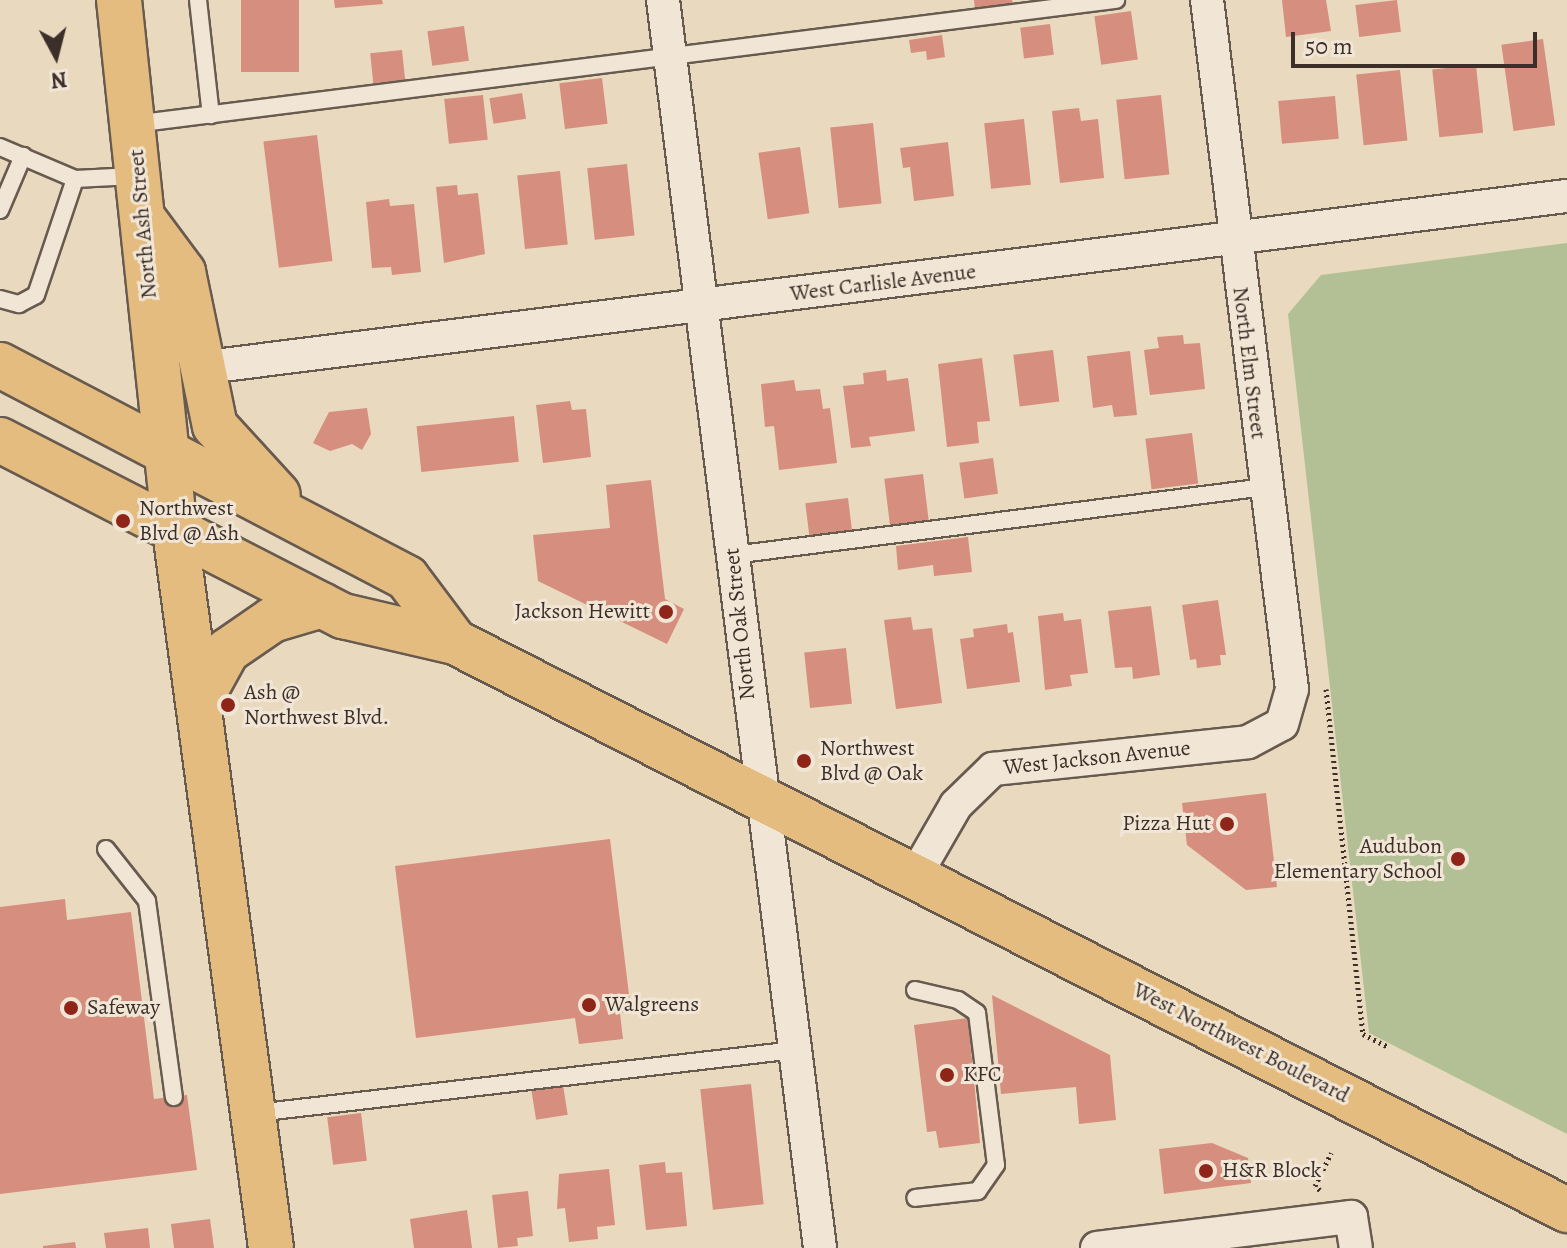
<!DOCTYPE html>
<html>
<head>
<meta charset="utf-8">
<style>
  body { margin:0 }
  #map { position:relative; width:1567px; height:1248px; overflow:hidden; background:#e9d9bf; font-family:Alegreya,serif }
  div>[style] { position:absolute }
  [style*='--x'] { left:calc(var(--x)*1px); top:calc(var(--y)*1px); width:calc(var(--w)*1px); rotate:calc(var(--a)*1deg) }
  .green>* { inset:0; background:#b3c095 }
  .building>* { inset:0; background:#d68e7e; transform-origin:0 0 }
  .path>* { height:5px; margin-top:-2.5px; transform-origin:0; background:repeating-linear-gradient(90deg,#3c2f2a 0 2px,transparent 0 6px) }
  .roads { filter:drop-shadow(2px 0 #675a4f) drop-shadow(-2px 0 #675a4f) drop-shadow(0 2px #675a4f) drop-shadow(0 -2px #675a4f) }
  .lane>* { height:16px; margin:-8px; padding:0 8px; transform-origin:8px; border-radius:8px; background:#f1e6d5 }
  .street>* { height:32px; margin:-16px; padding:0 16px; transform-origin:16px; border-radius:16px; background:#f1e6d5 }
  .primary>* { height:44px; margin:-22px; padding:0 22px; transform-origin:22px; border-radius:22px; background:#e4bc80 }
  .dots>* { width:22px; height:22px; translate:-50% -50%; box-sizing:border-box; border:4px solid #f1e6d5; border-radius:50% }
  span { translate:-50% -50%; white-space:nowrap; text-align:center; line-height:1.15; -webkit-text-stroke:6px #f1e6d5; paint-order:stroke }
  .street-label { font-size:22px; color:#3c2f2a }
  .poi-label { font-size:22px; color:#3c2f2a }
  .left { translate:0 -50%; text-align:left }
  .right { translate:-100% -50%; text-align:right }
  .north { position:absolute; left:16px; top:16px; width:80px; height:80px; -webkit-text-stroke:6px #f1e6d5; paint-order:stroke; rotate:173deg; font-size:22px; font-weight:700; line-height:32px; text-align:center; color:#3c2f2a }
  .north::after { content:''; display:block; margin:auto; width:28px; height:36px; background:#3c2f2a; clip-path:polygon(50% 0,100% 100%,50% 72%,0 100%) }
  .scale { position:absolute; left:1291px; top:32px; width:246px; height:36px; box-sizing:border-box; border:4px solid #3c2f2a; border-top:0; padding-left:10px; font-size:24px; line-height:28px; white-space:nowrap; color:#3c2f2a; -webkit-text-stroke:6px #f1e6d5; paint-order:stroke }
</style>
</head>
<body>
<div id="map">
  <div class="green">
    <i style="clip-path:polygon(1567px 243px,1567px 1134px,1369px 1033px,1288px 314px,1321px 275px)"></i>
  </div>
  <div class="building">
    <i style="left:241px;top:0;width:58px;height:72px"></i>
    <i style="clip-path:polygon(334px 0,382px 0,383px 4px,335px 8px)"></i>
    <i style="clip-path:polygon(974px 0,1012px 0,1013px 4px,975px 9px)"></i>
    <i style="clip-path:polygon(1282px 0,1326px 0,1331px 31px,1286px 37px)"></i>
    <i style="left:1397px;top:0;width:32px;height:42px;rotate:83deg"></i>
    <i style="left:1131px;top:11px;width:49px;height:37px;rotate:82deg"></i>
    <i style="left:1050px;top:24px;width:31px;height:30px;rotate:83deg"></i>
    <i style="left:464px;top:26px;width:35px;height:37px;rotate:82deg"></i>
    <i style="clip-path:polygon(942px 35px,945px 57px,927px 60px,926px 51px,911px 53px,909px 40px)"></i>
    <i style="left:1543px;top:39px;width:87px;height:42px;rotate:82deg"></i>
    <i style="left:402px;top:50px;width:30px;height:32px;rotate:84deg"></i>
    <i style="left:1476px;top:65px;width:68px;height:44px;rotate:84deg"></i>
    <i style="left:1400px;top:70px;width:71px;height:44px;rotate:84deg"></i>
    <i style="left:602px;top:78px;width:46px;height:43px;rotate:83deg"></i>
    <i style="left:522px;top:93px;width:26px;height:33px;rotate:81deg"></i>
    <i style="left:483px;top:95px;width:45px;height:39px;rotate:84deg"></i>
    <i style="left:1161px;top:95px;width:80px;height:45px;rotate:84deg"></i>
    <i style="left:1335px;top:96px;width:43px;height:57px;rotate:85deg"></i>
    <i style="clip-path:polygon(1079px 108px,1081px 121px,1098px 119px,1104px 178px,1060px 183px,1052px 111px)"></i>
    <i style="left:1024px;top:119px;width:66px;height:40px;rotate:84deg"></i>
    <i style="left:873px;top:123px;width:81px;height:43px;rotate:84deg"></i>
    <i style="left:317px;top:135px;width:127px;height:54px;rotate:83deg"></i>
    <i style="clip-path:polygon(948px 142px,954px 196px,914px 201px,910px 167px,903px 168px,900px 148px)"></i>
    <i style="left:800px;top:147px;width:67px;height:42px;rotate:82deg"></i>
    <i style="left:627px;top:164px;width:72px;height:40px;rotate:84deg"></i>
    <i style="left:560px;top:171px;width:74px;height:43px;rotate:84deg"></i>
    <i style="clip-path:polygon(457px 185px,458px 195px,478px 193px,485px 254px,444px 263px,436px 187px)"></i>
    <i style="clip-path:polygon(389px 199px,390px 206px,414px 204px,421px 272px,392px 275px,391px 267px,372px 268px,366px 202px)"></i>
    <i style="clip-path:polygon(1183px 335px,1184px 344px,1200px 343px,1205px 389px,1150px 395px,1144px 350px,1159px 348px,1157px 337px)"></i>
    <i style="left:1053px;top:350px;width:52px;height:40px;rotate:83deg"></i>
    <i style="clip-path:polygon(1130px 351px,1137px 415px,1114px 417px,1112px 405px,1093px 408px,1087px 356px)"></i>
    <i style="clip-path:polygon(982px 358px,990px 421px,977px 422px,979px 443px,947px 447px,938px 364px)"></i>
    <i style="clip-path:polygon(886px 370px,887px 381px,908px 378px,915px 431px,869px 437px,871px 446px,851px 448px,843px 386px,864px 384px,863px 373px)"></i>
    <i style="clip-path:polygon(794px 380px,796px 391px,820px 389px,823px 409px,830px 408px,837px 463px,779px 470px,774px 426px,765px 427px,761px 384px)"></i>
    <i style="clip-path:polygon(570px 401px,572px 410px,586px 409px,591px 457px,543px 463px,536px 405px)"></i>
    <i style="clip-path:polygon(367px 408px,371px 434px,362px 450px,352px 444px,330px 451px,313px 443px,329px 412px)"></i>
    <i style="left:514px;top:416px;width:46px;height:98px;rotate:84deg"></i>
    <i style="left:1192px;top:433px;width:51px;height:47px;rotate:83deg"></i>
    <i style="left:993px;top:458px;width:36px;height:34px;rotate:82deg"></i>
    <i style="left:923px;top:474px;width:48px;height:39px;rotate:83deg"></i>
    <i style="clip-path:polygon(651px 480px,665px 599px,684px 609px,667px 644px,538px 581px,533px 535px,610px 528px,606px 485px)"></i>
    <i style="left:848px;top:498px;width:33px;height:43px;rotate:83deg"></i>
    <i style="clip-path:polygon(968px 537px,972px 572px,934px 576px,933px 565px,898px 570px,896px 546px)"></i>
    <i style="clip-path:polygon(1218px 600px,1226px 655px,1220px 655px,1221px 665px,1197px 668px,1196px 659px,1190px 660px,1182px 605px)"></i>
    <i style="clip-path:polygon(1151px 606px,1160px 675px,1133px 679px,1132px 667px,1115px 668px,1108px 611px)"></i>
    <i style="clip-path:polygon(1063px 613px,1064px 621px,1081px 619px,1088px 673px,1070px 675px,1072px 686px,1045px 690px,1038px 616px)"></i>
    <i style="clip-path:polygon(911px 617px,913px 630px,932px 628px,942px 703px,896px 709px,884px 620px)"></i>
    <i style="clip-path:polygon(1007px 624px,1008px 633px,1013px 632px,1020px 682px,967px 689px,960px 639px,974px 637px,973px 629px)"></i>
    <i style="left:846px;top:648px;width:56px;height:42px;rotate:84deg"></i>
    <i style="clip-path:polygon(1266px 793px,1277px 887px,1246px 890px,1187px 845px,1182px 803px)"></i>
    <i style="clip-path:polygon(610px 839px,631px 1011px,620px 1013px,623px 1039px,579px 1044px,575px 1018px,416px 1038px,395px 866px)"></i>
    <i style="clip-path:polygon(65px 899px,67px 920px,131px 912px,154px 1099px,187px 1095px,197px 1170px,0 1194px,0 907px)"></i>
    <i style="clip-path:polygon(992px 995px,1110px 1055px,1116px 1120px,1079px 1124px,1076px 1087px,1001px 1094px)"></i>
    <i style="clip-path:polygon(968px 1018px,980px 1143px,939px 1148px,936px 1131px,927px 1132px,914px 1025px)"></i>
    <i style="left:751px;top:1084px;width:121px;height:51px;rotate:84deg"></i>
    <i style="left:563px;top:1085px;width:30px;height:32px;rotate:81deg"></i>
    <i style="left:361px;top:1113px;width:48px;height:34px;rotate:83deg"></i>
    <i style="clip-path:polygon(1212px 1143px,1248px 1158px,1251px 1183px,1164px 1194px,1159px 1149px)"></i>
    <i style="clip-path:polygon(665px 1162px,666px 1173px,682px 1172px,687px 1226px,646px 1230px,639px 1165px)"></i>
    <i style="clip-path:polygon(609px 1169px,615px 1225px,597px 1227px,598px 1239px,569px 1242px,565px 1208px,557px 1209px,559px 1174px)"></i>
    <i style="clip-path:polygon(528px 1191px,533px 1236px,517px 1238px,518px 1246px,498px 1248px,492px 1195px)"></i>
    <i style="clip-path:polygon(467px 1210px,472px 1248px,414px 1248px,410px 1219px)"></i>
    <i style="clip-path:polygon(210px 1219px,214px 1248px,174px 1248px,171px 1224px)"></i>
    <i style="clip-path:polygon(148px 1228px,150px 1248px,106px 1248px,104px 1233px)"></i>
    <i style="clip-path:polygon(75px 1242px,76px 1248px,43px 1248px,43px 1246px)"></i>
  </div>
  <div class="path">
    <i style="--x:1326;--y:689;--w:347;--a:83.9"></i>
    <i style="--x:1363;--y:1034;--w:28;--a:27"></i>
    <i style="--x:1320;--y:1190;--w:6;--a:-141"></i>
    <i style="--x:1315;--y:1186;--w:37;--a:-64"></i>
  </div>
  <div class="roads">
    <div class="lane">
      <i style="--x:198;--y:0;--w:116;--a:83.6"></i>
      <i style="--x:134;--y:124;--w:990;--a:-7.2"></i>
      <i style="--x:0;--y:147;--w:82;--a:23.1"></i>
      <i style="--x:75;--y:179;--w:59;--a:-2.9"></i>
      <i style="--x:0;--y:210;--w:59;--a:-66.9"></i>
      <i style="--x:0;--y:299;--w:20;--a:15"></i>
      <i style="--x:19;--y:304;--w:19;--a:-28"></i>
      <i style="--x:36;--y:295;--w:122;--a:-71.4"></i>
      <i style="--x:733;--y:555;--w:536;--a:-7.28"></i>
      <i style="--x:106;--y:849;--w:66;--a:51.7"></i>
      <i style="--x:147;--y:901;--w:198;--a:82.2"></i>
      <i style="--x:915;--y:990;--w:44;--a:13.1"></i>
      <i style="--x:958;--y:1000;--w:23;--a:34"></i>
      <i style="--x:977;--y:1013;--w:153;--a:82.9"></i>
      <i style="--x:996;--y:1165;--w:32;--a:125"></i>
      <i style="--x:978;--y:1191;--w:63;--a:173.7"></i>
      <i style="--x:256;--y:1113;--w:543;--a:-6.67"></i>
    </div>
    <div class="street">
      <i style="--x:663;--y:0;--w:1258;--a:82.83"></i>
      <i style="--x:199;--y:368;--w:1379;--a:-7.17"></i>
      <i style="--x:915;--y:876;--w:82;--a:-60"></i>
      <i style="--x:956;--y:805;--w:52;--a:-44.2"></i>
      <i style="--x:993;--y:769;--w:256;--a:-6"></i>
      <i style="--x:1248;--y:742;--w:38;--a:-28"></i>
      <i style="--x:1282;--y:724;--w:36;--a:-74"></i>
      <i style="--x:1292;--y:689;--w:694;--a:-97.03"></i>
      <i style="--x:1097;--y:1248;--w:256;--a:-7"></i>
      <i style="--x:1351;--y:1217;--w:31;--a:81"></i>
    </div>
    <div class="primary">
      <i style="--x:119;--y:0;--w:534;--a:83.98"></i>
      <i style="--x:175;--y:531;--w:723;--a:82.37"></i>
      <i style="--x:145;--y:221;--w:64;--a:53.3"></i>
      <i style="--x:183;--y:272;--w:157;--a:78.3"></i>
      <i style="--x:215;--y:426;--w:93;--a:47.6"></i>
      <i style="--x:0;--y:365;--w:459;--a:27.6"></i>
      <i style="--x:407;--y:578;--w:80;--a:53.1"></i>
      <i style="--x:0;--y:440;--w:386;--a:27.2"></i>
      <i style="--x:343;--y:616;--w:115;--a:13.1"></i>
      <i style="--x:455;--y:642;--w:1249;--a:27.06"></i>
      <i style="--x:199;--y:702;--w:58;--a:-61.2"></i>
      <i style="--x:227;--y:651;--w:55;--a:-34.6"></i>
      <i style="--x:272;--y:620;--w:52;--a:-16.7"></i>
    </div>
  </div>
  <div class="dots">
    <i style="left:123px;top:521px;background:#8f2418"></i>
    <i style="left:666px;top:612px;background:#8f2418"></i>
    <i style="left:228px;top:705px;background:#8f2418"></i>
    <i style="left:804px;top:761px;background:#8f2418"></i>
    <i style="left:1227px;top:824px;background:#8f2418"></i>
    <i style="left:1458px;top:859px;background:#8f2418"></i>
    <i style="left:589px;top:1005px;background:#8f2418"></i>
    <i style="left:71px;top:1008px;background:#8f2418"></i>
    <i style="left:947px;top:1075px;background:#8f2418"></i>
    <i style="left:1206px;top:1171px;background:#8f2418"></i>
  </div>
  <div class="street-label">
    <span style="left:143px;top:224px;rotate:-95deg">North Ash Street</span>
    <span style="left:883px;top:283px;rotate:-7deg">West Carlisle Avenue</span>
    <span style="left:1249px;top:363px;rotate:83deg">North Elm Street</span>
    <span style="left:740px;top:624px;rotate:-96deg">North Oak Street</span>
    <span style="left:1097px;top:758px;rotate:-6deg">West Jackson Avenue</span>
    <span style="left:1241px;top:1043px;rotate:27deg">West Northwest Boulevard</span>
  </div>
  <div class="poi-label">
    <span class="left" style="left:139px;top:521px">Northwest<br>Blvd @ Ash</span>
    <span class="right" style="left:650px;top:612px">Jackson Hewitt</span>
    <span class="left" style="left:244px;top:705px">Ash @<br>Northwest Blvd.</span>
    <span class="left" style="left:820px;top:761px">Northwest<br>Blvd @ Oak</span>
    <span class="right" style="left:1211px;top:824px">Pizza Hut</span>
    <span class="right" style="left:1442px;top:859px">Audubon<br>Elementary School</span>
    <span class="left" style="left:605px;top:1005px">Walgreens</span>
    <span class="left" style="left:87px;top:1008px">Safeway</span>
    <span class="left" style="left:963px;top:1075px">KFC</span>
    <span class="left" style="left:1222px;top:1171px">H&amp;R Block</span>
  </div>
  <div class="north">N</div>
  <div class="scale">50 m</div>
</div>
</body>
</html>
